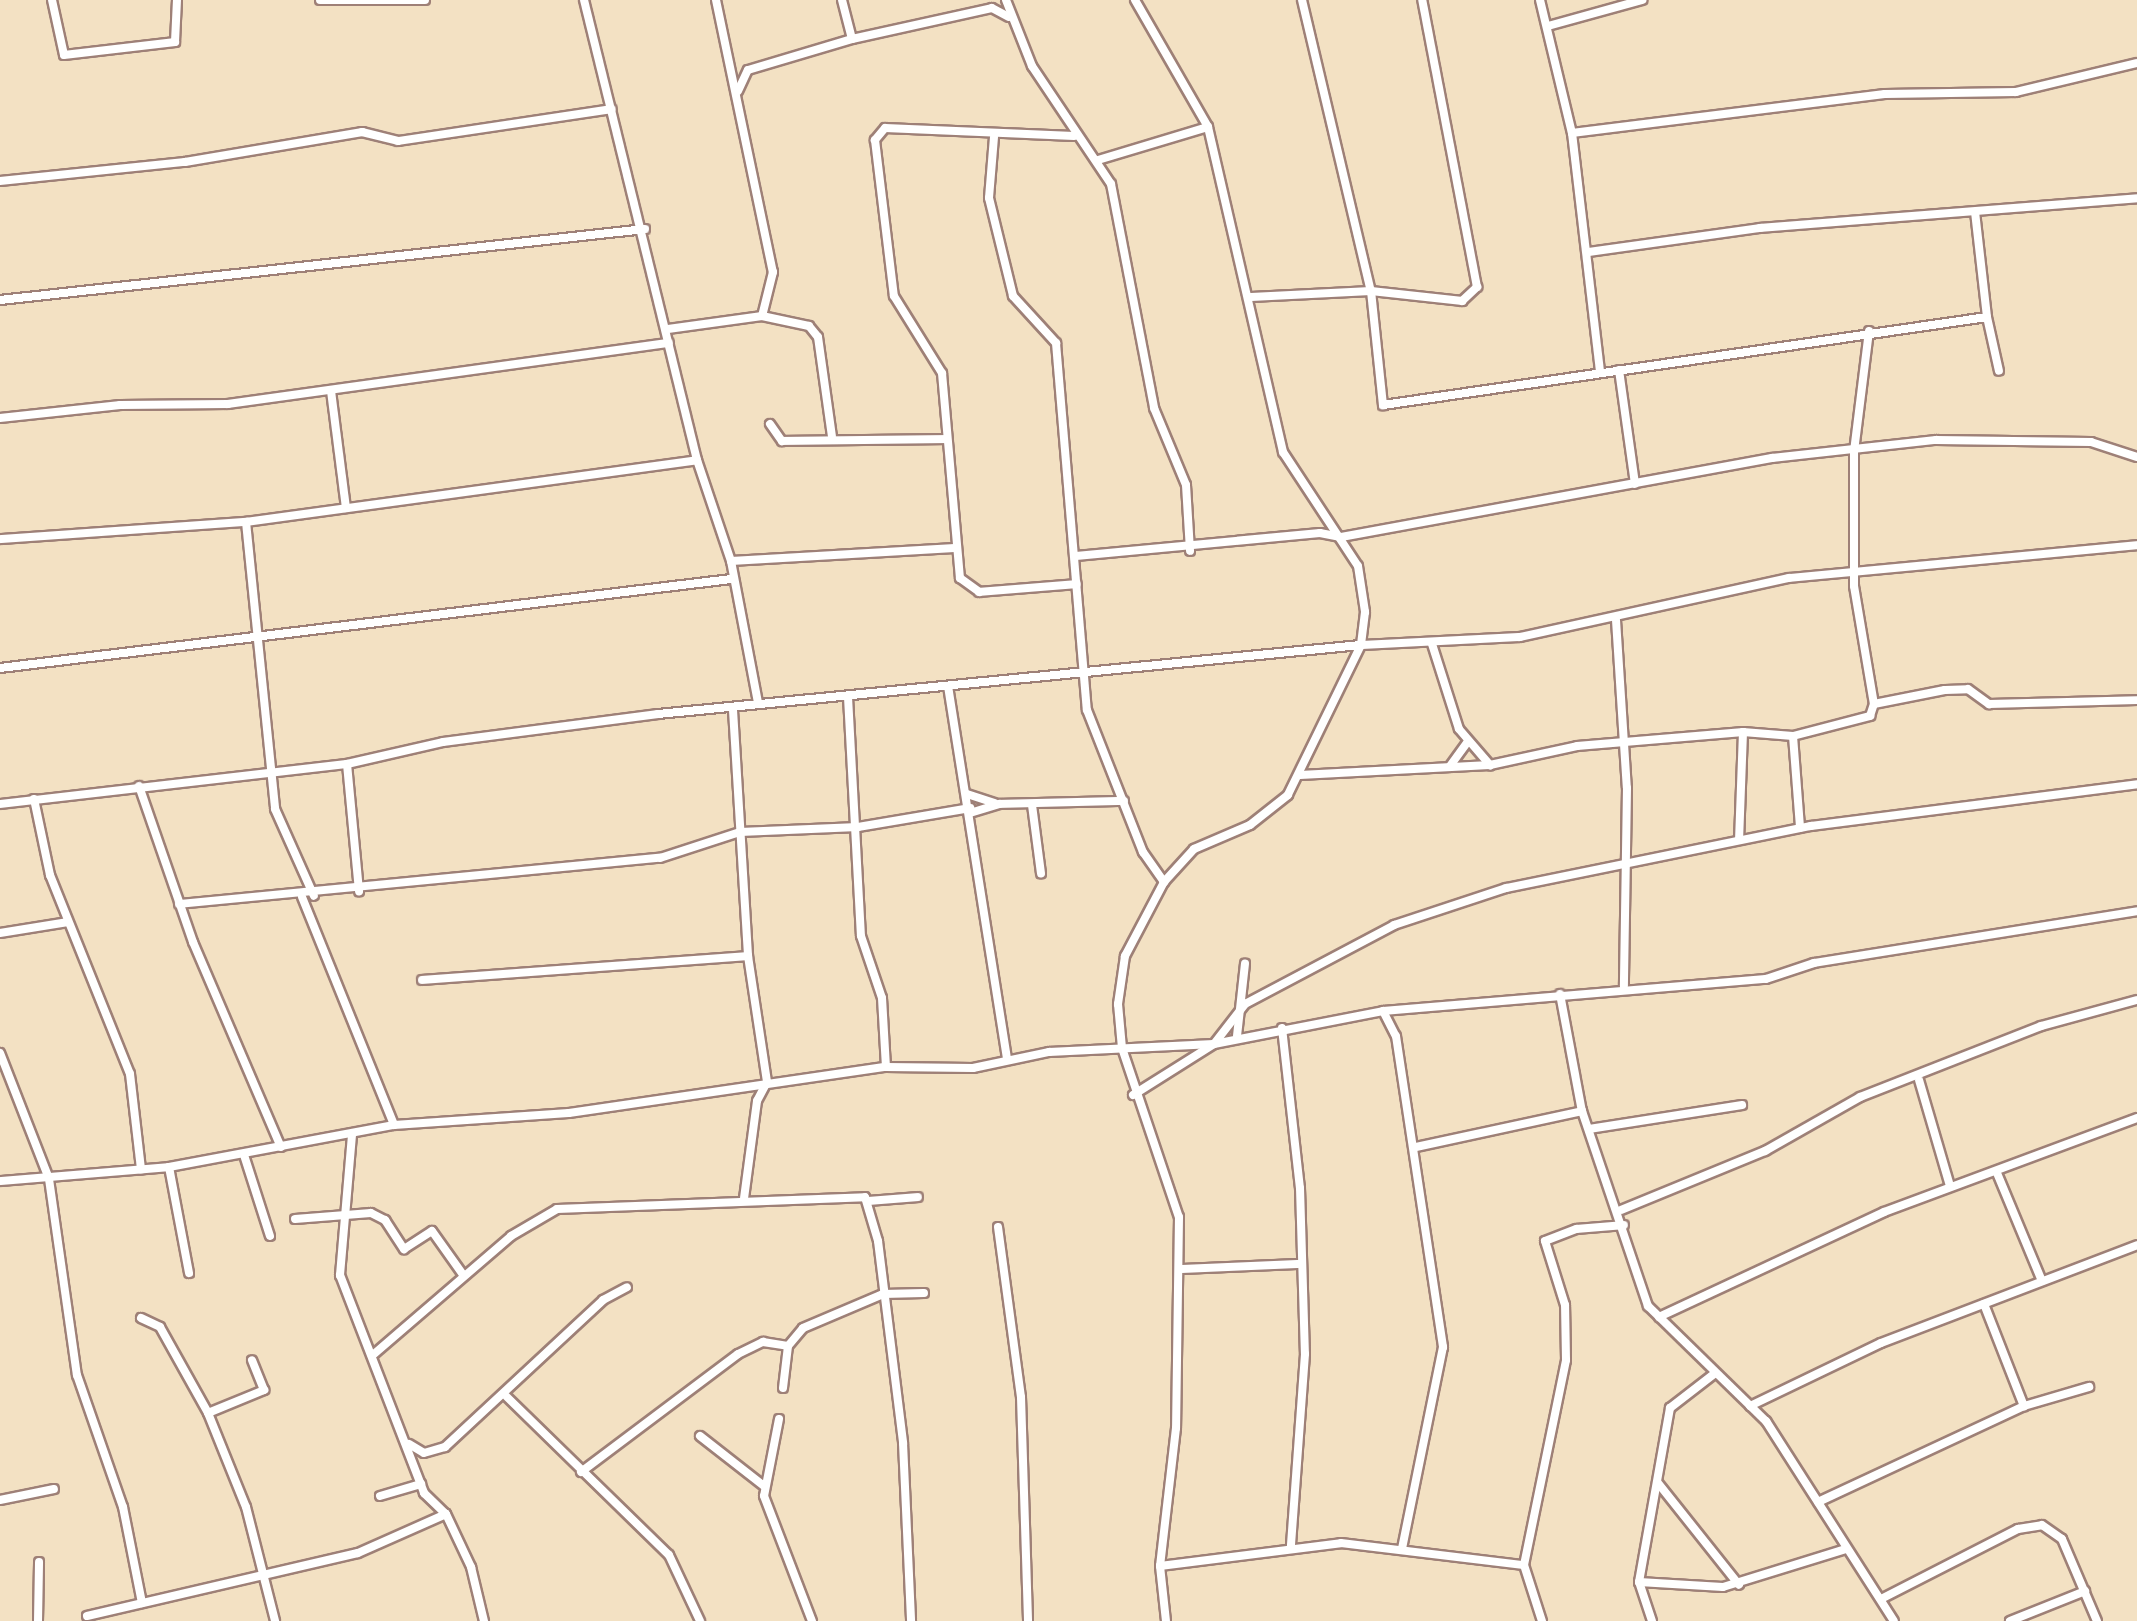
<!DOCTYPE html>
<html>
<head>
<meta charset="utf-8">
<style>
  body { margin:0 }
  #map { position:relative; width:2137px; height:1621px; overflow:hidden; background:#f3e1c3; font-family:Dekko,sans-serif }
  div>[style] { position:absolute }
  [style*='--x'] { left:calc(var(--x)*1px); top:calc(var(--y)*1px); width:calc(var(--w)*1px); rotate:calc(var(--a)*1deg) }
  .roads { filter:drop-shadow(2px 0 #9e8077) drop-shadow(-2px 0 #9e8077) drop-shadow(0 2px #9e8077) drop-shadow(0 -2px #9e8077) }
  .minor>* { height:8px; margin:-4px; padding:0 4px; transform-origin:4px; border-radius:4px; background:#fff }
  span { translate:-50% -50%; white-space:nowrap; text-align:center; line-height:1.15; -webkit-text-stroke:7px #fcf5e5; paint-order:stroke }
</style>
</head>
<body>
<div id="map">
  <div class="roads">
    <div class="minor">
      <i style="--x:52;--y:0;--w:56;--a:77.7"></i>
      <i style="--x:64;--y:55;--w:112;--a:-6.7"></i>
      <i style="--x:175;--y:42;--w:42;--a:-87.3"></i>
      <i style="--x:320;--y:0;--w:105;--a:0"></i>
      <i style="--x:584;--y:0;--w:474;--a:76.2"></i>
      <i style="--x:697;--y:460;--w:107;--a:71.4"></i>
      <i style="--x:731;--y:561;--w:145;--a:79.2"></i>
      <i style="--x:716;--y:0;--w:278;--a:78.2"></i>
      <i style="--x:773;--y:272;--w:45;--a:104"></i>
      <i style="--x:842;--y:0;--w:40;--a:75.6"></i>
      <i style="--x:1006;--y:0;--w:71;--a:68.5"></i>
      <i style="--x:1032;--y:66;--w:142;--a:56.2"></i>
      <i style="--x:1111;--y:184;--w:228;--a:79.1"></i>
      <i style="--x:1154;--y:408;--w:83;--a:67.4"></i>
      <i style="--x:1186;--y:485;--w:66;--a:86.5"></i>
      <i style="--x:1135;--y:0;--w:146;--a:60.1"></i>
      <i style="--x:1208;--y:127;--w:334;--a:77"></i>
      <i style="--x:1283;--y:452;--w:136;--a:56.7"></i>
      <i style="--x:1358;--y:566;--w:47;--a:81.3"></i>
      <i style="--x:1365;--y:612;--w:33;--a:97"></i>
      <i style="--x:1361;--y:645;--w:167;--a:116"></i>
      <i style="--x:1288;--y:795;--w:48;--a:141.7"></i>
      <i style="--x:1250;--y:825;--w:61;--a:156.8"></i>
      <i style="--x:1194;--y:849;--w:45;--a:132.3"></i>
      <i style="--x:1164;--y:882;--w:84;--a:117.8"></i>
      <i style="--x:1125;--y:956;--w:49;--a:98.3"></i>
      <i style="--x:1118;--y:1004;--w:44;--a:84.8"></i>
      <i style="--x:1122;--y:1048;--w:178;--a:71.4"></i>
      <i style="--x:1179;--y:1217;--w:211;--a:90.8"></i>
      <i style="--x:1176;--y:1428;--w:139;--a:96.6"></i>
      <i style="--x:1160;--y:1566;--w:55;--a:83.8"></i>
      <i style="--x:1302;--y:0;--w:299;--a:76.7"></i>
      <i style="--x:1371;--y:291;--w:115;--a:84"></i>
      <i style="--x:1383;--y:405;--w:610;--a:-8.29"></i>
      <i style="--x:1987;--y:317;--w:106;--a:-96.5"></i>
      <i style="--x:1540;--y:0;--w:137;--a:76.5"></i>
      <i style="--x:1572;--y:133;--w:239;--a:83.3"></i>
      <i style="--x:1548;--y:26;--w:98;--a:-15.5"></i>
      <i style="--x:738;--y:91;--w:23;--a:-65"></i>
      <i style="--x:748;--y:70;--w:109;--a:-16.6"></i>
      <i style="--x:852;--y:39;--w:143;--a:-12.5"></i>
      <i style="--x:992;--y:8;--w:19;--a:28"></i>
      <i style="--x:1572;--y:133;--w:315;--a:-7.1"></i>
      <i style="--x:1885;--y:94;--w:131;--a:-0.9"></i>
      <i style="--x:2016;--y:92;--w:124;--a:-13.5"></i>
      <i style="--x:1074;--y:136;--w:189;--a:-177.6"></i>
      <i style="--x:885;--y:128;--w:16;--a:130"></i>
      <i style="--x:875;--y:140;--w:157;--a:83.1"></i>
      <i style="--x:894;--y:296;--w:91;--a:58.1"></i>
      <i style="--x:942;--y:373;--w:206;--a:85"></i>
      <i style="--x:960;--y:578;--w:24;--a:36"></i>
      <i style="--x:979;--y:592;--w:98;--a:-4.7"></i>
      <i style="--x:994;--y:137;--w:61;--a:94.7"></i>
      <i style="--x:989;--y:198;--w:101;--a:76.2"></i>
      <i style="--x:1013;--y:296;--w:64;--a:47.5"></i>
      <i style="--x:1056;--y:343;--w:368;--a:85.2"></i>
      <i style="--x:1087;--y:710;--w:153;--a:68.5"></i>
      <i style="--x:1143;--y:852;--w:37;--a:55"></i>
      <i style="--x:1098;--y:160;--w:115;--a:-16.7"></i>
      <i style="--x:0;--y:181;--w:186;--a:-5.9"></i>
      <i style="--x:185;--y:162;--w:180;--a:-9.6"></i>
      <i style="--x:362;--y:132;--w:37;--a:14"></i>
      <i style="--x:398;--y:141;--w:216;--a:-8.5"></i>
      <i style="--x:1589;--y:252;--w:173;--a:-8"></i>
      <i style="--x:1760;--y:228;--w:378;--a:-4.5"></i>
      <i style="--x:1251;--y:297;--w:120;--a:-2.9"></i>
      <i style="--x:1371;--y:291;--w:92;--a:6.3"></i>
      <i style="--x:1462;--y:301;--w:21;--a:-43"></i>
      <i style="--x:1477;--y:287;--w:292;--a:-100.8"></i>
      <i style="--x:0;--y:300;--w:649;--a:-6.28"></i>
      <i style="--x:1987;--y:317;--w:55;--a:77.5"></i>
      <i style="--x:668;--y:329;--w:95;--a:-7.9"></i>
      <i style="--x:762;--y:316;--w:48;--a:12"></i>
      <i style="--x:809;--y:326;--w:14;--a:51"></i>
      <i style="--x:818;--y:337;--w:100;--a:82"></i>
      <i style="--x:1869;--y:331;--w:121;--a:97.1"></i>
      <i style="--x:1854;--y:451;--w:135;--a:90"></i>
      <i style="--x:1854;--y:586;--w:120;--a:80.4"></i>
      <i style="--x:1619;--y:370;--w:115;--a:82"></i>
      <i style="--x:331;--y:391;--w:118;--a:82.7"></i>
      <i style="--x:0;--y:418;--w:121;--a:-6.2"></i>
      <i style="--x:120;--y:405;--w:108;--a:-0.5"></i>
      <i style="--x:228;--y:404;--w:445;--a:-7.9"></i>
      <i style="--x:770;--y:424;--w:21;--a:55"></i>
      <i style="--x:782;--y:441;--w:164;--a:-0.7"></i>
      <i style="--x:246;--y:522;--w:288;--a:84.2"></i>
      <i style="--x:275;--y:809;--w:95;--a:65.9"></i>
      <i style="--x:0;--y:539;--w:247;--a:-4"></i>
      <i style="--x:246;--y:522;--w:455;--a:-7.8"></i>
      <i style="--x:1076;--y:556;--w:245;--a:-5.4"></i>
      <i style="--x:1320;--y:533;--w:21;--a:11"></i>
      <i style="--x:1341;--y:537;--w:438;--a:-10.4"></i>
      <i style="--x:1772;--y:458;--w:165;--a:-6.3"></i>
      <i style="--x:1936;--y:440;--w:155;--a:0.7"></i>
      <i style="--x:2091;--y:442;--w:48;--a:18.1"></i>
      <i style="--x:731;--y:561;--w:224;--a:-3.3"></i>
      <i style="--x:1616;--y:620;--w:168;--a:86.3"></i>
      <i style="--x:1627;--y:788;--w:198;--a:90.9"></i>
      <i style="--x:1432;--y:644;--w:89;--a:72.4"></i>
      <i style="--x:1459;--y:729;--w:48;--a:49.3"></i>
      <i style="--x:1490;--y:765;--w:89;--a:-12.3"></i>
      <i style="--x:1577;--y:746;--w:167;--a:-4.8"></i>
      <i style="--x:1743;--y:732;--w:107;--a:92.1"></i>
      <i style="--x:0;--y:668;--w:736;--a:-6.94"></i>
      <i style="--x:948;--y:686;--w:378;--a:81"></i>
      <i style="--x:848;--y:697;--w:239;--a:86.9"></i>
      <i style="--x:861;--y:936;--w:65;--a:71.3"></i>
      <i style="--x:882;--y:998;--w:69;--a:86.7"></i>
      <i style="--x:733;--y:710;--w:246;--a:86.5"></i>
      <i style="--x:748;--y:956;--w:127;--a:81.4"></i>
      <i style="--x:767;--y:1082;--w:21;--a:118"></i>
      <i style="--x:757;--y:1101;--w:98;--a:97.6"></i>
      <i style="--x:1743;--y:732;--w:50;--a:4.6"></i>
      <i style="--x:1793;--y:736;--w:80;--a:-14.6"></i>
      <i style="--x:1870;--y:716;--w:13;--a:-72"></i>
      <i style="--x:1874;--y:704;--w:72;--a:-11.2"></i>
      <i style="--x:1945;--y:690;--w:23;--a:-2"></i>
      <i style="--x:1968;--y:689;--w:26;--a:36"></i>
      <i style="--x:1989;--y:704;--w:148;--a:-1.5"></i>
      <i style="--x:1793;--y:736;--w:92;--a:85.6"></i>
      <i style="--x:347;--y:764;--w:128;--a:84.6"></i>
      <i style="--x:1450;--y:766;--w:29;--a:-54"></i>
      <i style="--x:1300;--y:775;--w:190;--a:-3"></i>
      <i style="--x:139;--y:786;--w:165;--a:70.9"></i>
      <i style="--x:193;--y:942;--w:223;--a:66.8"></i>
      <i style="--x:967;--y:794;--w:29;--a:18"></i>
      <i style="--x:34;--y:799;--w:78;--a:78.1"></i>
      <i style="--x:50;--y:875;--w:214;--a:68.1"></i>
      <i style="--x:130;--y:1074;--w:96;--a:83.4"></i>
      <i style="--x:0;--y:804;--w:349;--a:-6.6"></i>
      <i style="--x:347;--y:764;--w:98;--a:-12.9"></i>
      <i style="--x:443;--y:742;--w:217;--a:-7.4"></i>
      <i style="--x:658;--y:714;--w:706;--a:-5.61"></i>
      <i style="--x:1361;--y:645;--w:159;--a:-2.9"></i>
      <i style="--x:1520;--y:637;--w:275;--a:-12.4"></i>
      <i style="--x:1789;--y:578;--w:350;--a:-5.4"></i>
      <i style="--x:1032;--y:805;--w:69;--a:82.5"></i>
      <i style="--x:970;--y:813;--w:31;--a:-17"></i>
      <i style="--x:1000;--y:804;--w:124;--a:-1.4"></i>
      <i style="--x:302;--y:897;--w:246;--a:68"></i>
      <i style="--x:179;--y:904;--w:483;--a:-5.5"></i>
      <i style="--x:660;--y:858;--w:84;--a:-18"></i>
      <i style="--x:740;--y:832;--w:118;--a:-2.4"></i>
      <i style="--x:858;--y:827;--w:114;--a:-9.6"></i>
      <i style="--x:0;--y:933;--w:69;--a:-9.2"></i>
      <i style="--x:422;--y:980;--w:327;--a:-4.2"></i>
      <i style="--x:1560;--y:994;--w:119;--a:79.4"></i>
      <i style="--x:1582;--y:1111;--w:206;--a:71.3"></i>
      <i style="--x:1648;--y:1306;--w:165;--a:44.3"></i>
      <i style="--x:1766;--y:1421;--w:237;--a:57.4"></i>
      <i style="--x:1383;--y:1011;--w:28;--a:63"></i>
      <i style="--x:1396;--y:1036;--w:315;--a:81.4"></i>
      <i style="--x:1443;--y:1347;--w:205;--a:101.5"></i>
      <i style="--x:1282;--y:1028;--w:161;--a:83.6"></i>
      <i style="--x:1300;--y:1188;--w:166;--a:88.3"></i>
      <i style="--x:1305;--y:1354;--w:192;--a:94.2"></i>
      <i style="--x:1237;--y:1036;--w:73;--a:-83.7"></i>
      <i style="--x:0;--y:1053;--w:135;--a:68.7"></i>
      <i style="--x:49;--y:1179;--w:198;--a:81.9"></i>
      <i style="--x:77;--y:1375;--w:140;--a:70.8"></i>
      <i style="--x:123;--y:1507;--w:98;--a:78.8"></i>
      <i style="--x:1919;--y:1080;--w:110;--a:73.7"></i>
      <i style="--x:1133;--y:1095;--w:96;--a:-32.2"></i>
      <i style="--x:1214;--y:1044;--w:51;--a:-52.2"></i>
      <i style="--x:1245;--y:1004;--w:169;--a:-27.9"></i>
      <i style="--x:1394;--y:925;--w:118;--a:-18.3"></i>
      <i style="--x:1506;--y:888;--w:311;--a:-11.5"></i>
      <i style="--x:1811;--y:826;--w:329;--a:-7.3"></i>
      <i style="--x:1589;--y:1129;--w:155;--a:-8.9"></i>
      <i style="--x:352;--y:1135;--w:141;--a:94.9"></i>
      <i style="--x:340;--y:1275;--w:234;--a:68.9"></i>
      <i style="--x:424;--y:1493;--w:30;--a:44"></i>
      <i style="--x:446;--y:1514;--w:59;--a:64.7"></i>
      <i style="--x:471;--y:1567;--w:56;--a:76.5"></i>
      <i style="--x:1416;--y:1147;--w:170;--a:-12.2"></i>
      <i style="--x:244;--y:1155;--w:85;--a:72.2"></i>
      <i style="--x:169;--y:1167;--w:108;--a:79.3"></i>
      <i style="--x:1997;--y:1173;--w:117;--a:67.4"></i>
      <i style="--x:0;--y:1181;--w:170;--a:-4.7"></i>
      <i style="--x:169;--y:1167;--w:229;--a:-10.6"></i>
      <i style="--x:394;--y:1125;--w:175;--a:-3.9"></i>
      <i style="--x:569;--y:1113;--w:320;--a:-8.3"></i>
      <i style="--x:886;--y:1067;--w:87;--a:0.7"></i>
      <i style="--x:973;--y:1068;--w:78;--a:-11.9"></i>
      <i style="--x:1049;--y:1052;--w:165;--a:-2.8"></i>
      <i style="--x:1214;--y:1044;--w:172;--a:-11"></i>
      <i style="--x:1383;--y:1011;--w:384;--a:-4.8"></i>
      <i style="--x:1766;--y:979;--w:51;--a:-18.4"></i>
      <i style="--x:1814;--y:963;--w:327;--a:-9.1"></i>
      <i style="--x:869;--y:1201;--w:49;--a:-4.7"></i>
      <i style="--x:1621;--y:1210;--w:156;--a:-22.3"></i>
      <i style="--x:1765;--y:1151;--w:109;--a:-29.6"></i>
      <i style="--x:1860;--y:1097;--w:194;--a:-21.4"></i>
      <i style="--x:2041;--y:1026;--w:99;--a:-15.2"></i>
      <i style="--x:295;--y:1219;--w:76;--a:-4.5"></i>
      <i style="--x:371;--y:1213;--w:16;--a:27"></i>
      <i style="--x:385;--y:1220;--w:35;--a:57"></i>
      <i style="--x:404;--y:1249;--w:33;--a:-33"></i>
      <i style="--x:432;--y:1231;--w:55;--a:54.6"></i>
      <i style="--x:998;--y:1227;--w:172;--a:82.3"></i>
      <i style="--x:1021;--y:1397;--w:224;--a:88.2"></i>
      <i style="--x:1180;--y:1269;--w:119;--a:-2.4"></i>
      <i style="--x:1984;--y:1304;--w:110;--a:68.6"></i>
      <i style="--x:1659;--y:1317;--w:248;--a:-25"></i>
      <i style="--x:1884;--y:1212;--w:270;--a:-20.4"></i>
      <i style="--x:141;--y:1318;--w:21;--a:25"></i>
      <i style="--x:160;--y:1327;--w:98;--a:60.8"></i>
      <i style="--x:208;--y:1413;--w:101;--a:68"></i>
      <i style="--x:246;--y:1507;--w:118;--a:75.7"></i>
      <i style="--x:374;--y:1354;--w:181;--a:-40.7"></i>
      <i style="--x:511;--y:1236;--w:53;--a:-30.4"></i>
      <i style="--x:557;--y:1209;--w:308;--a:-2.2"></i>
      <i style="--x:865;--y:1197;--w:46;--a:73.5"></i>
      <i style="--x:878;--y:1241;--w:204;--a:82.9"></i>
      <i style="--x:903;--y:1443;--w:178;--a:87.4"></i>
      <i style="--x:783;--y:1388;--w:42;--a:-83.2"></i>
      <i style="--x:788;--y:1346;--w:23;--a:-50"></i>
      <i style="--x:803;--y:1328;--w:87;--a:-23"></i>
      <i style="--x:883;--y:1294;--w:41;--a:-1.4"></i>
      <i style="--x:507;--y:1397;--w:226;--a:44.3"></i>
      <i style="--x:669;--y:1555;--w:73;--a:64.8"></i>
      <i style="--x:1750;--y:1406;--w:145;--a:-25.7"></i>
      <i style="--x:1881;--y:1343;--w:274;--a:-20.9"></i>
      <i style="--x:208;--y:1413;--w:61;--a:-22.3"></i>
      <i style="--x:264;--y:1390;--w:32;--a:-112"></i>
      <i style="--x:779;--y:1419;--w:78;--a:101"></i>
      <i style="--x:764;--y:1496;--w:134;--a:69"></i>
      <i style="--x:700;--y:1436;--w:81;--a:38"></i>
      <i style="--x:409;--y:1444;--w:17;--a:31"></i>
      <i style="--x:424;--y:1453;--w:22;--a:-16"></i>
      <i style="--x:445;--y:1447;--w:216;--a:-42.9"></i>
      <i style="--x:603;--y:1300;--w:27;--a:-28"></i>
      <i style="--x:581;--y:1472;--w:196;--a:-36.9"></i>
      <i style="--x:738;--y:1354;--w:28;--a:-26"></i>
      <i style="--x:763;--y:1342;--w:25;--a:9"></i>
      <i style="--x:1658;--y:1483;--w:130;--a:51.5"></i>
      <i style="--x:380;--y:1496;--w:43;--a:-16.3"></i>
      <i style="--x:0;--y:1500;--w:55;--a:-11.5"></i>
      <i style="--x:1818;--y:1502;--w:227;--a:-25"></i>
      <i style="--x:2024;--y:1406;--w:68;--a:-16.3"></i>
      <i style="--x:1524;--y:1565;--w:59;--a:72.2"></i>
      <i style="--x:1160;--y:1566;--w:182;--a:-7.2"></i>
      <i style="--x:1341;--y:1543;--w:184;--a:6.9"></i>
      <i style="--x:1524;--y:1565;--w:209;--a:-78.4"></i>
      <i style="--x:1566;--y:1360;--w:55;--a:-91"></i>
      <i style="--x:1565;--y:1305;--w:67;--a:-107.4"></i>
      <i style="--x:1545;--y:1241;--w:34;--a:-21"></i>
      <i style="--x:1577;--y:1229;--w:47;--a:-4.9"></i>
      <i style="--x:1639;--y:1582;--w:84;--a:3.4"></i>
      <i style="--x:1723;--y:1587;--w:129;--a:-17.2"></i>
      <i style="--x:1881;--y:1599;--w:154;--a:-27.1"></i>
      <i style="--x:2018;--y:1529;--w:24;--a:-9"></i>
      <i style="--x:2042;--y:1525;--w:24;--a:35"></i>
      <i style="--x:2062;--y:1539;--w:89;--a:66.9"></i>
      <i style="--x:87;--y:1616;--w:278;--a:-13.1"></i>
      <i style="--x:358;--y:1553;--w:96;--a:-23.9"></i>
      <i style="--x:38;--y:1621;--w:59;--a:-89"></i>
      <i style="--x:1652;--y:1621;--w:41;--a:-108.4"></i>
      <i style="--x:1639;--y:1582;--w:177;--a:-79.9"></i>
      <i style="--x:1670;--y:1408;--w:56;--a:-37.7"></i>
      <i style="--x:2010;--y:1621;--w:81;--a:-21.8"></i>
    </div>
  </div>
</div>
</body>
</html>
